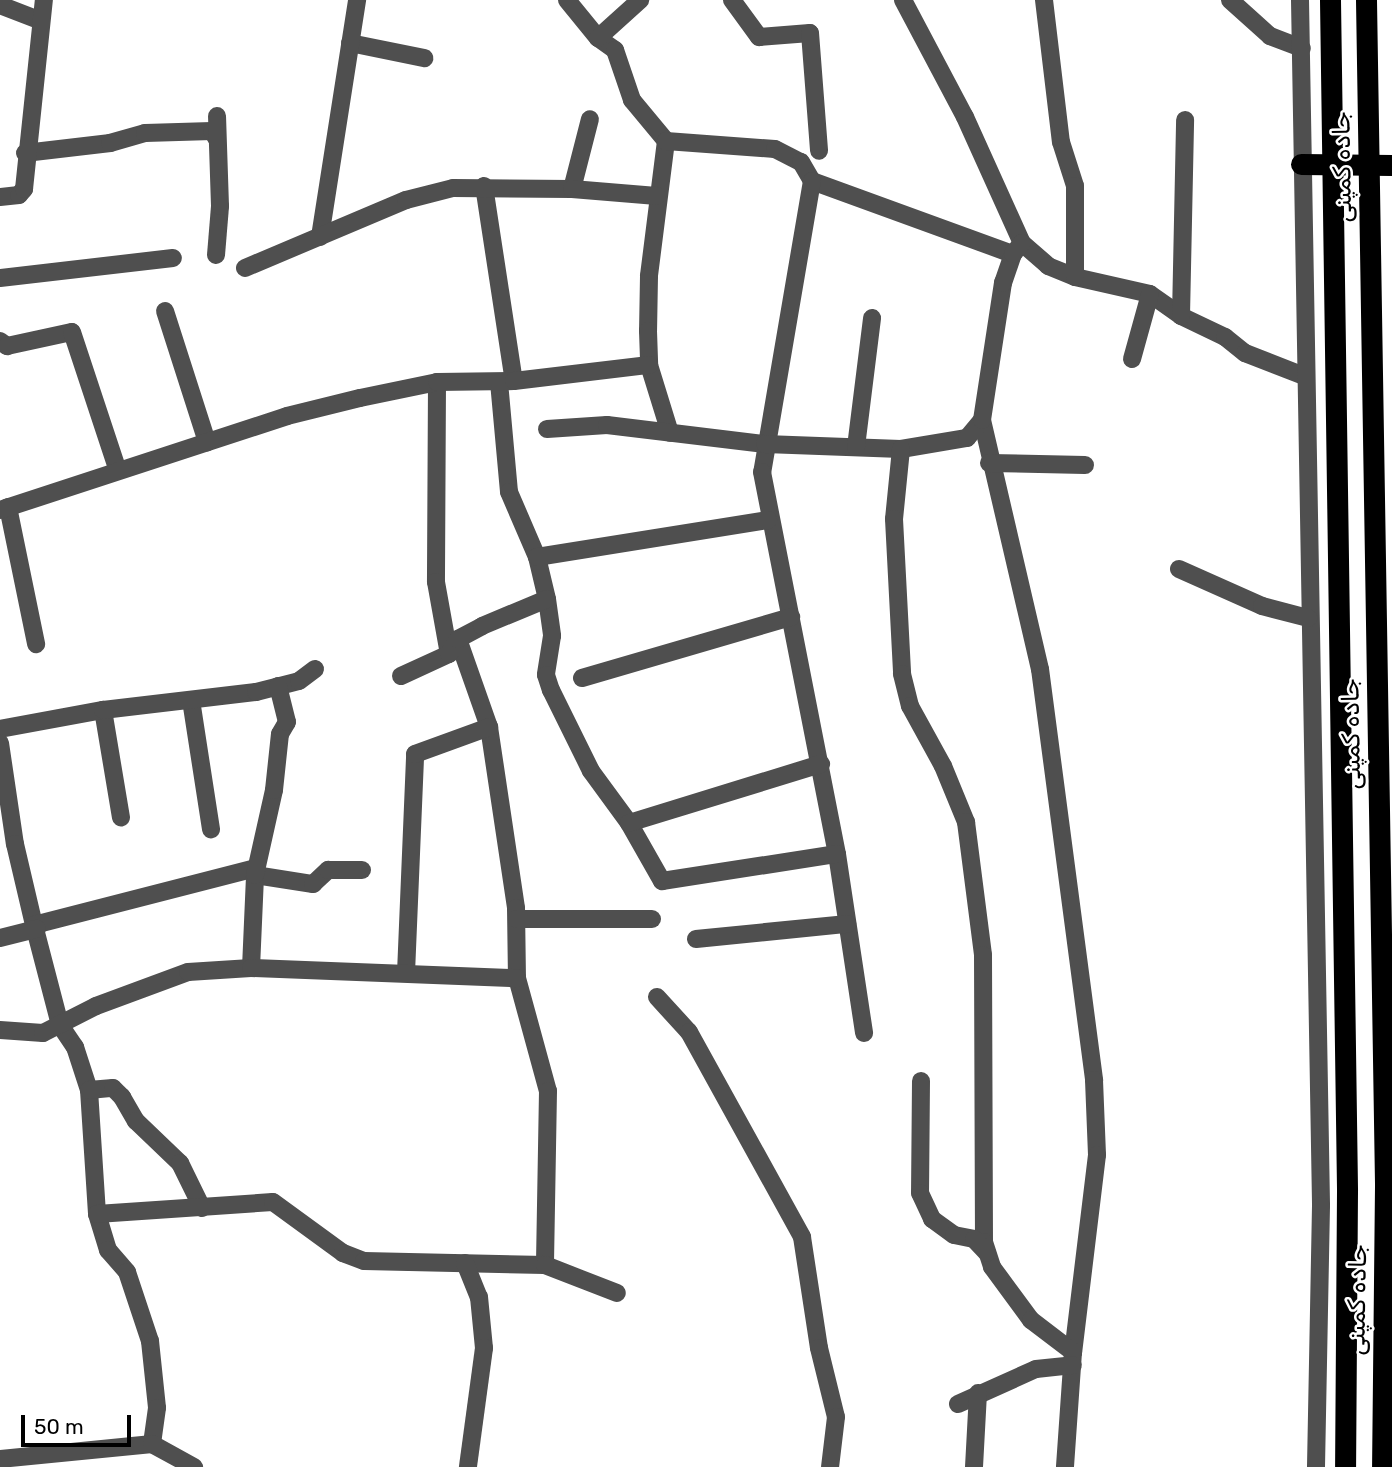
<!DOCTYPE html>
<html>
<head>
<meta charset="utf-8">
<style>
  body { margin:0 }
  #map { position:relative; width:1392px; height:1467px; overflow:hidden; background:#fff; font-family:Rubik,Vazirmatn,sans-serif }
  div>[style] { position:absolute }
  [style*='--x'] { left:calc(var(--x)*1px); top:calc(var(--y)*1px); width:calc(var(--w)*1px); rotate:calc(var(--a)*1deg) }
  .minor>* { height:18px; margin:-9px; padding:0 9px; transform-origin:9px; border-radius:9px; background:#4f4f4f }
  .highway>* { height:21px; margin:-10.5px; padding:0 10.5px; transform-origin:10.5px; border-radius:10.5px; background:#000 }
  span { translate:-50% -50%; white-space:nowrap; text-align:center; line-height:1.15; -webkit-text-stroke:5px #fff; paint-order:stroke }
  .street-label { font-size:24px; color:#000 }
  .scale { position:absolute; left:21px; top:1415px; width:110px; height:32px; box-sizing:border-box; border:4px solid #000; border-top:0; padding-left:9px; font-size:21px; line-height:24px; white-space:nowrap; color:#000; -webkit-text-stroke:5px #fff; paint-order:stroke }
</style>
</head>
<body>
<div id="map">
  <div class="minor">
    <i style="--x:567;--y:0;--w:49;--a:50.8"></i>
    <i style="--x:598;--y:38;--w:21;--a:35"></i>
    <i style="--x:615;--y:50;--w:53;--a:71.2"></i>
    <i style="--x:632;--y:100;--w:53;--a:50.3"></i>
    <i style="--x:666;--y:141;--w:136;--a:97.2"></i>
    <i style="--x:649;--y:276;--w:55;--a:91"></i>
    <i style="--x:648;--y:331;--w:34;--a:88"></i>
    <i style="--x:649;--y:365;--w:71;--a:72.8"></i>
    <i style="--x:732;--y:0;--w:46;--a:53.9"></i>
    <i style="--x:759;--y:37;--w:51;--a:-4.5"></i>
    <i style="--x:810;--y:33;--w:118;--a:85.6"></i>
    <i style="--x:903;--y:0;--w:132;--a:62.1"></i>
    <i style="--x:965;--y:117;--w:138;--a:65.7"></i>
    <i style="--x:1022;--y:243;--w:35;--a:41"></i>
    <i style="--x:1048;--y:266;--w:29;--a:22"></i>
    <i style="--x:1075;--y:277;--w:77;--a:12.8"></i>
    <i style="--x:1150;--y:294;--w:38;--a:35"></i>
    <i style="--x:1181;--y:316;--w:49;--a:25.5"></i>
    <i style="--x:1225;--y:337;--w:26;--a:39"></i>
    <i style="--x:1245;--y:353;--w:63;--a:21.3"></i>
    <i style="--x:1044;--y:0;--w:143;--a:83.2"></i>
    <i style="--x:1061;--y:142;--w:46;--a:72.3"></i>
    <i style="--x:1075;--y:186;--w:91;--a:90"></i>
    <i style="--x:1230;--y:0;--w:54;--a:42"></i>
    <i style="--x:1270;--y:36;--w:34;--a:21"></i>
    <i style="--x:1300;--y:0;--w:1206;--a:89"></i>
    <i style="--x:1321;--y:1206;--w:261;--a:91.1"></i>
    <i style="--x:0;--y:5;--w:44;--a:21.3"></i>
    <i style="--x:598;--y:38;--w:57;--a:-42.1"></i>
    <i style="--x:350;--y:43;--w:76;--a:11.5"></i>
    <i style="--x:666;--y:141;--w:109;--a:4.2"></i>
    <i style="--x:775;--y:149;--w:29;--a:27"></i>
    <i style="--x:801;--y:162;--w:22;--a:60"></i>
    <i style="--x:812;--y:181;--w:214;--a:20"></i>
    <i style="--x:25;--y:153;--w:86;--a:-6.7"></i>
    <i style="--x:110;--y:143;--w:36;--a:-16"></i>
    <i style="--x:145;--y:133;--w:67;--a:-1.7"></i>
    <i style="--x:212;--y:131;--w:9;--a:58"></i>
    <i style="--x:812;--y:181;--w:295;--a:99.7"></i>
    <i style="--x:762;--y:472;--w:389;--a:78.9"></i>
    <i style="--x:837;--y:854;--w:181;--a:81.4"></i>
    <i style="--x:484;--y:186;--w:197;--a:81.3"></i>
    <i style="--x:572;--y:189;--w:72;--a:-75.6"></i>
    <i style="--x:0;--y:197;--w:19;--a:-6"></i>
    <i style="--x:19;--y:195;--w:8;--a:-50"></i>
    <i style="--x:24;--y:189;--w:190;--a:-84"></i>
    <i style="--x:320;--y:237;--w:240;--a:-81.1"></i>
    <i style="--x:216;--y:255;--w:49;--a:-85.3"></i>
    <i style="--x:220;--y:206;--w:90;--a:-91.9"></i>
    <i style="--x:245;--y:268;--w:175;--a:-22.9"></i>
    <i style="--x:406;--y:200;--w:49;--a:-14.3"></i>
    <i style="--x:453;--y:188;--w:119;--a:0.5"></i>
    <i style="--x:572;--y:189;--w:85;--a:4.7"></i>
    <i style="--x:0;--y:278;--w:174;--a:-6.6"></i>
    <i style="--x:165;--y:311;--w:138;--a:72.2"></i>
    <i style="--x:1181;--y:316;--w:196;--a:-88.8"></i>
    <i style="--x:0;--y:341;--w:9;--a:36"></i>
    <i style="--x:7;--y:346;--w:66;--a:-12.2"></i>
    <i style="--x:72;--y:332;--w:146;--a:71.7"></i>
    <i style="--x:1132;--y:359;--w:67;--a:-74.5"></i>
    <i style="--x:437;--y:382;--w:200;--a:90.3"></i>
    <i style="--x:436;--y:582;--w:73;--a:79.8"></i>
    <i style="--x:499;--y:382;--w:110;--a:84.8"></i>
    <i style="--x:509;--y:492;--w:71;--a:66.7"></i>
    <i style="--x:537;--y:557;--w:43;--a:76.6"></i>
    <i style="--x:547;--y:599;--w:37;--a:82"></i>
    <i style="--x:552;--y:636;--w:39;--a:99"></i>
    <i style="--x:546;--y:675;--w:16;--a:72"></i>
    <i style="--x:551;--y:690;--w:90;--a:63.7"></i>
    <i style="--x:591;--y:771;--w:64;--a:53.8"></i>
    <i style="--x:629;--y:823;--w:67;--a:60.4"></i>
    <i style="--x:662;--y:881;--w:177;--a:-8.8"></i>
    <i style="--x:982;--y:420;--w:256;--a:76.9"></i>
    <i style="--x:1040;--y:669;--w:415;--a:82.5"></i>
    <i style="--x:1094;--y:1080;--w:75;--a:87.7"></i>
    <i style="--x:1097;--y:1155;--w:198;--a:96.9"></i>
    <i style="--x:1073;--y:1352;--w:115;--a:94"></i>
    <i style="--x:547;--y:429;--w:60;--a:-3.8"></i>
    <i style="--x:607;--y:425;--w:159;--a:6.9"></i>
    <i style="--x:765;--y:444;--w:136;--a:2.1"></i>
    <i style="--x:901;--y:449;--w:67;--a:-9.5"></i>
    <i style="--x:967;--y:438;--w:23;--a:-50"></i>
    <i style="--x:982;--y:420;--w:139;--a:-81.3"></i>
    <i style="--x:1003;--y:283;--w:31;--a:-71"></i>
    <i style="--x:1013;--y:254;--w:14;--a:-51"></i>
    <i style="--x:856;--y:447;--w:130;--a:-82.9"></i>
    <i style="--x:901;--y:449;--w:70;--a:95.7"></i>
    <i style="--x:894;--y:519;--w:155;--a:87"></i>
    <i style="--x:902;--y:674;--w:33;--a:76"></i>
    <i style="--x:910;--y:706;--w:68;--a:61.2"></i>
    <i style="--x:943;--y:766;--w:61;--a:67.7"></i>
    <i style="--x:966;--y:822;--w:134;--a:82.7"></i>
    <i style="--x:983;--y:955;--w:287;--a:89.8"></i>
    <i style="--x:984;--y:1242;--w:26;--a:72"></i>
    <i style="--x:992;--y:1267;--w:66;--a:53.7"></i>
    <i style="--x:1031;--y:1320;--w:53;--a:37.3"></i>
    <i style="--x:989;--y:463;--w:96;--a:1.2"></i>
    <i style="--x:8;--y:507;--w:140;--a:78.4"></i>
    <i style="--x:0;--y:510;--w:302;--a:-18.1"></i>
    <i style="--x:287;--y:416;--w:75;--a:-13.9"></i>
    <i style="--x:360;--y:398;--w:79;--a:-11.7"></i>
    <i style="--x:437;--y:382;--w:77;--a:-0.7"></i>
    <i style="--x:514;--y:381;--w:136;--a:-6.8"></i>
    <i style="--x:537;--y:557;--w:234;--a:-9.1"></i>
    <i style="--x:1179;--y:569;--w:91;--a:24"></i>
    <i style="--x:1262;--y:606;--w:48;--a:14.6"></i>
    <i style="--x:458;--y:639;--w:93;--a:70.6"></i>
    <i style="--x:489;--y:727;--w:183;--a:81.5"></i>
    <i style="--x:516;--y:908;--w:70;--a:89.2"></i>
    <i style="--x:517;--y:978;--w:117;--a:74.7"></i>
    <i style="--x:548;--y:1091;--w:174;--a:91"></i>
    <i style="--x:401;--y:676;--w:53;--a:-24.6"></i>
    <i style="--x:449;--y:654;--w:17;--a:-59"></i>
    <i style="--x:458;--y:639;--w:27;--a:-28"></i>
    <i style="--x:482;--y:626;--w:70;--a:-22.6"></i>
    <i style="--x:582;--y:678;--w:218;--a:-16.3"></i>
    <i style="--x:191;--y:700;--w:131;--a:81.2"></i>
    <i style="--x:103;--y:710;--w:109;--a:80.5"></i>
    <i style="--x:0;--y:729;--w:105;--a:-10.5"></i>
    <i style="--x:103;--y:710;--w:154;--a:-6.7"></i>
    <i style="--x:256;--y:692;--w:44;--a:-14.3"></i>
    <i style="--x:299;--y:681;--w:20;--a:-37"></i>
    <i style="--x:0;--y:743;--w:102;--a:81.6"></i>
    <i style="--x:15;--y:844;--w:83;--a:76.8"></i>
    <i style="--x:34;--y:925;--w:103;--a:75.4"></i>
    <i style="--x:60;--y:1025;--w:27;--a:56"></i>
    <i style="--x:75;--y:1047;--w:45;--a:72"></i>
    <i style="--x:89;--y:1090;--w:124;--a:86.3"></i>
    <i style="--x:97;--y:1214;--w:38;--a:73"></i>
    <i style="--x:108;--y:1250;--w:29;--a:49"></i>
    <i style="--x:127;--y:1272;--w:73;--a:71.6"></i>
    <i style="--x:150;--y:1341;--w:67;--a:84"></i>
    <i style="--x:157;--y:1408;--w:36;--a:98"></i>
    <i style="--x:629;--y:823;--w:201;--a:-17.1"></i>
    <i style="--x:255;--y:875;--w:59;--a:8.8"></i>
    <i style="--x:313;--y:884;--w:21;--a:-43"></i>
    <i style="--x:328;--y:870;--w:34;--a:0"></i>
    <i style="--x:517;--y:919;--w:135;--a:0"></i>
    <i style="--x:34;--y:925;--w:229;--a:-14.4"></i>
    <i style="--x:0;--y:938;--w:38;--a:-14"></i>
    <i style="--x:696;--y:939;--w:152;--a:-5.7"></i>
    <i style="--x:251;--y:968;--w:93;--a:-87.5"></i>
    <i style="--x:255;--y:875;--w:87;--a:-77.4"></i>
    <i style="--x:274;--y:790;--w:56;--a:-83.9"></i>
    <i style="--x:280;--y:734;--w:14;--a:-60"></i>
    <i style="--x:287;--y:722;--w:37;--a:-104"></i>
    <i style="--x:406;--y:973;--w:219;--a:-87.6"></i>
    <i style="--x:415;--y:754;--w:79;--a:-20"></i>
    <i style="--x:657;--y:997;--w:47;--a:47.6"></i>
    <i style="--x:689;--y:1032;--w:234;--a:61.1"></i>
    <i style="--x:802;--y:1237;--w:112;--a:81.3"></i>
    <i style="--x:819;--y:1348;--w:71;--a:76.2"></i>
    <i style="--x:836;--y:1417;--w:50;--a:96.8"></i>
    <i style="--x:0;--y:1030;--w:43;--a:4"></i>
    <i style="--x:43;--y:1033;--w:59;--a:-27"></i>
    <i style="--x:96;--y:1006;--w:98;--a:-20.3"></i>
    <i style="--x:188;--y:972;--w:63;--a:-3.6"></i>
    <i style="--x:251;--y:968;--w:266;--a:2.2"></i>
    <i style="--x:921;--y:1081;--w:112;--a:90.5"></i>
    <i style="--x:920;--y:1193;--w:29;--a:65"></i>
    <i style="--x:932;--y:1219;--w:27;--a:36"></i>
    <i style="--x:954;--y:1235;--w:20;--a:11"></i>
    <i style="--x:974;--y:1239;--w:19;--a:47"></i>
    <i style="--x:89;--y:1090;--w:24;--a:-5"></i>
    <i style="--x:113;--y:1088;--w:13;--a:45"></i>
    <i style="--x:122;--y:1097;--w:28;--a:60"></i>
    <i style="--x:136;--y:1121;--w:61;--a:43.7"></i>
    <i style="--x:180;--y:1163;--w:50;--a:63.9"></i>
    <i style="--x:97;--y:1214;--w:176;--a:-3.9"></i>
    <i style="--x:273;--y:1202;--w:87;--a:36.1"></i>
    <i style="--x:343;--y:1253;--w:22;--a:21"></i>
    <i style="--x:364;--y:1261;--w:181;--a:1.3"></i>
    <i style="--x:545;--y:1265;--w:77;--a:21.3"></i>
    <i style="--x:465;--y:1263;--w:37;--a:68"></i>
    <i style="--x:479;--y:1297;--w:51;--a:84.4"></i>
    <i style="--x:484;--y:1348;--w:120;--a:97.7"></i>
    <i style="--x:958;--y:1404;--w:85;--a:-24.2"></i>
    <i style="--x:1036;--y:1369;--w:37;--a:-6"></i>
    <i style="--x:0;--y:1459;--w:153;--a:-5.6"></i>
    <i style="--x:152;--y:1444;--w:48;--a:28.7"></i>
    <i style="--x:974;--y:1467;--w:74;--a:-86.9"></i>
  </div>
  <div class="highway">
    <i style="--x:1330;--y:0;--w:1191;--a:89.18"></i>
    <i style="--x:1347;--y:1191;--w:276;--a:90.4"></i>
    <i style="--x:1366;--y:0;--w:1186;--a:89.08"></i>
    <i style="--x:1385;--y:1186;--w:281;--a:90.6"></i>
    <i style="--x:1301;--y:164;--w:91;--a:0.6"></i>
  </div>
  <div class="street-label">
    <span style="left:1343px;top:167px;rotate:-91deg">جاده کمپنی</span>
    <span style="left:1352px;top:734px;rotate:-91deg">جاده کمپنی</span>
    <span style="left:1358px;top:1300px;rotate:-89deg">جاده کمپنی</span>
  </div>
  <div class="scale">50 m</div>
</div>
</body>
</html>
